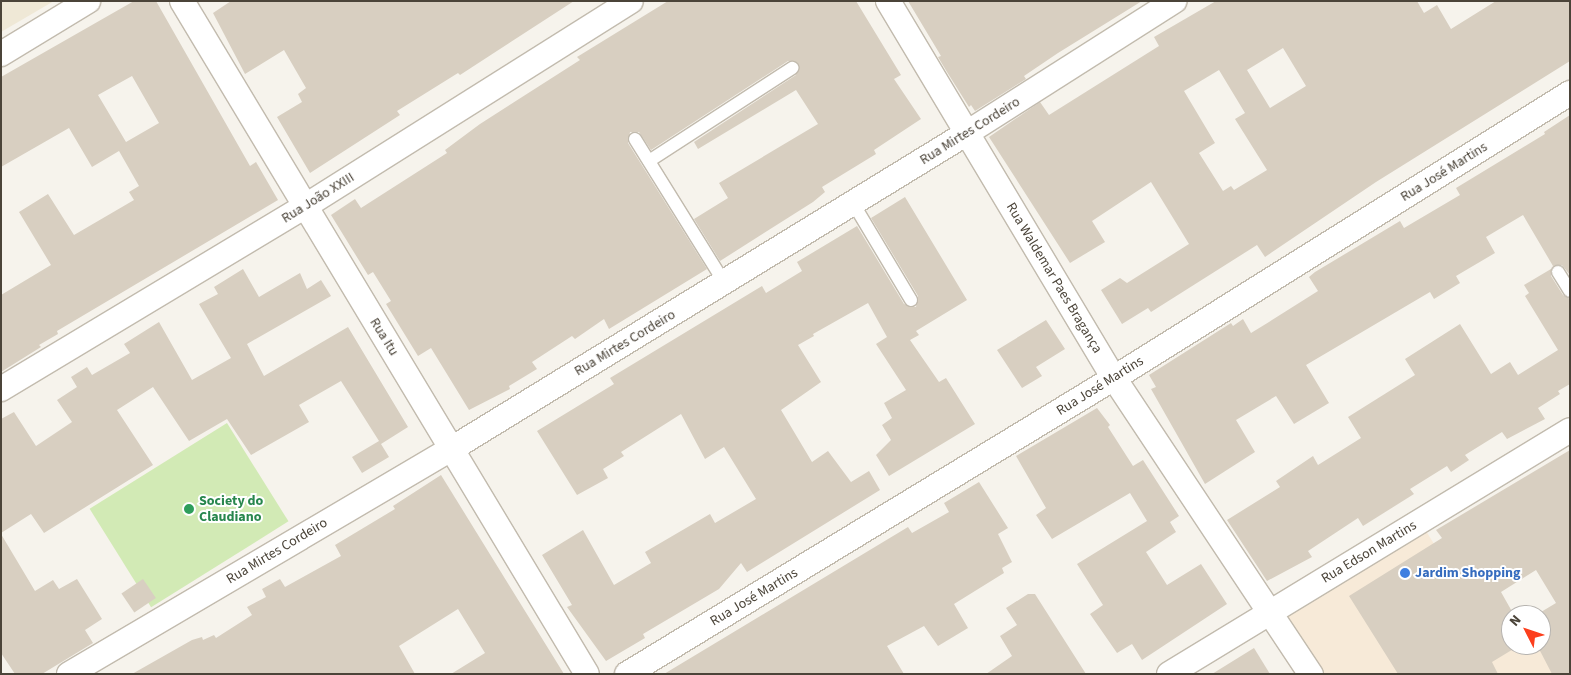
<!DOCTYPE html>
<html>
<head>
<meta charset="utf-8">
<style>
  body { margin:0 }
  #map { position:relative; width:1571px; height:675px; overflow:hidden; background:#f6f3ec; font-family:"Source Sans 3",sans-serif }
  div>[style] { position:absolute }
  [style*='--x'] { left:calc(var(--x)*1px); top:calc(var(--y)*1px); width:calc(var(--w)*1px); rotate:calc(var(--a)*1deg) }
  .commercial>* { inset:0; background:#f7ead8 }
  .education>* { inset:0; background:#efe8d6 }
  .green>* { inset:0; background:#d2eab5; transform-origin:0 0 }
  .building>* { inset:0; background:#d8cfc1; transform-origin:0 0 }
  .roads { filter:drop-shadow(1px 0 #c2bbae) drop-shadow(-1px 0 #c2bbae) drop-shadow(0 1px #c2bbae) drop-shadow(0 -1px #c2bbae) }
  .lane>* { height:12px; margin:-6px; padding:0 6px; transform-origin:6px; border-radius:6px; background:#fff }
  .street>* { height:24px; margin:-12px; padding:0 12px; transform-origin:12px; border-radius:12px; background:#fff }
  .dots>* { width:14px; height:14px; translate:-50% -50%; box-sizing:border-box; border:2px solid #fff; border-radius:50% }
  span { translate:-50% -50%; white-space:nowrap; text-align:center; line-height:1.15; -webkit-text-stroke:4px #fff; paint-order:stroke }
  .street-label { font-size:14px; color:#4b4439 }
  .leisure-label { font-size:14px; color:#27864d; font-weight:700 }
  .left { translate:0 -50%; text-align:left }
  .shop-label { font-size:14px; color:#366cbe; font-weight:700 }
  .frame { position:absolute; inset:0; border:2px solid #4b4439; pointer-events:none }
  .north { position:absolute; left:1501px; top:605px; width:50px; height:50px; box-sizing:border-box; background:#fff; border:1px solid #b7b4b0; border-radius:50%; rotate:311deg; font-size:14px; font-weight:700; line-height:20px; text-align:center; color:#4b4439 }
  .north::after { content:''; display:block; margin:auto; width:18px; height:22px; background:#fc3f1d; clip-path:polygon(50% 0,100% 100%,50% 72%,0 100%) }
</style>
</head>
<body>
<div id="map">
  <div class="commercial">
    <i style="clip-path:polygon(1426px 531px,1496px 644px,1541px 645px,1570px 674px,1322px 674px,1287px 617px)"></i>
  </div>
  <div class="education">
    <i style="clip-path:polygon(1px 1px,54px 1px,1px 32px)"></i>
  </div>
  <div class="green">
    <i style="left:227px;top:423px;width:116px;height:162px;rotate:58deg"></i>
  </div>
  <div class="building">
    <i style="clip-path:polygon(evenodd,134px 1px,156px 1px,250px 166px,256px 162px,278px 200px,57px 331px,58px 334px,39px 345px,41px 347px,1px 372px,1px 295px,51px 265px,19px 212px,48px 194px,74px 235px,134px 200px,129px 192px,139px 186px,119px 151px,92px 167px,69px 128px,1px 167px,1px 77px,134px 1px,132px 76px,159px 123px,126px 142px,98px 95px,132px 76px)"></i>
    <i style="clip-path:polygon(231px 1px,574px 1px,460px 75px,458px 73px,397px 111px,400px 115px,310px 173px,277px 117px,302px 102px,298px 94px,306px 88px,284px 50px,245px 74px,213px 13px)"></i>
    <i style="clip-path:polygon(668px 1px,856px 1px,901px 75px,894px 79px,921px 119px,874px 150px,876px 154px,822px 187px,825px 192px,813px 202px,720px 261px,694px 219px,728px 198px,719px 183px,818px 124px,796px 90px,698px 149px,694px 142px,796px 75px,798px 63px,788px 61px,651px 150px,639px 132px,630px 132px,628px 143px,707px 269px,609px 329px,604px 319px,575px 339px,572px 336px,532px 362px,537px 369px,509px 386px,510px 389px,469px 410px,431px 348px,418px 356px,386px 304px,391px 301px,373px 272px,368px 275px,331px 215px,355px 199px,361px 208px,447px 153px,445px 150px,480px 124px,580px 60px,577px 57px)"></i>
    <i style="clip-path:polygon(908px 1px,1142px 1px,1058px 53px,1024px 76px,1026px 79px,975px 111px,971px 105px,969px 107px,947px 72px,938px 57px,941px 56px)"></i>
    <i style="clip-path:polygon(evenodd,1216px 1px,1417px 1px,1424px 13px,1437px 5px,1451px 29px,1496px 1px,1570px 1px,1570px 61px,1376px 182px,1265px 257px,1257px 245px,1151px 312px,1148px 308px,1122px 324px,1101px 290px,1120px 278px,1127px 283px,1189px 244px,1151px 182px,1092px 221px,1105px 242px,1070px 263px,989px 137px,1040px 102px,1049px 115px,1159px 46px,1154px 37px,1216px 1px,1283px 48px,1306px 86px,1270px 108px,1247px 70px,1283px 48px,1216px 1px,1219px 70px,1245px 113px,1235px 119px,1267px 170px,1234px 190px,1231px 186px,1223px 191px,1199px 153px,1215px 143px,1184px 91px,1219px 70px)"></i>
    <i style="clip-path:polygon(1570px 115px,1570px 275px,1562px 265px,1553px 266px,1523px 215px,1486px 237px,1495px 253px,1456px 276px,1460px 283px,1434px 299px,1430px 292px,1306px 365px,1329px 403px,1294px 424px,1276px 396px,1236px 420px,1255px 452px,1205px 484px,1151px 389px,1156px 387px,1149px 375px,1231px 323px,1233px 326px,1243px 319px,1251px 333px,1269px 322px,1318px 291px,1309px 277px,1315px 272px,1400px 221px,1404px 228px,1460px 195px,1456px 188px,1545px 134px,1544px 132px)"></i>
    <i style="clip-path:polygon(905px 197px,967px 300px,916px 331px,919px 335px,910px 340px,939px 382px,946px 378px,975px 424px,889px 476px,876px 455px,891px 440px,882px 425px,892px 418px,884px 403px,906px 390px,876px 344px,887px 337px,868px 303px,813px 334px,814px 336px,798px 345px,821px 382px,781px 410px,812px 462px,828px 451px,851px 482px,869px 471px,880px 490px,747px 572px,741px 563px,719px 589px,643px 634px,645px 638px,606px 661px,567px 607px,572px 605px,542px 555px,583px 530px,614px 585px,651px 563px,645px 552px,710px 514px,715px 523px,756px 499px,724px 447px,705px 459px,681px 414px,621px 452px,624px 456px,603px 469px,608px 478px,577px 495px,537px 431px,614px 384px,610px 378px,762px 286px,766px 293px,802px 271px,797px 262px,857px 226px,904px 304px,916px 307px,918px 296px,871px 218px)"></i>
    <i style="clip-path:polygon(243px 269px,259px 297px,300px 273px,307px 289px,321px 280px,331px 296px,247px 344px,264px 376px,348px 327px,408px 427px,381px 444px,389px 457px,362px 473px,352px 457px,379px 441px,341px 381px,299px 405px,309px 422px,251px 455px,227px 419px,189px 441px,153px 387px,117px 410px,153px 465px,44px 533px,31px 514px,1px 533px,1px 419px,14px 412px,36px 446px,72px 422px,57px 400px,77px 387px,71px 377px,87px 367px,92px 375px,130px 353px,124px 344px,159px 322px,192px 380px,231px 358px,199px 304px,218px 294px,214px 287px)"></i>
    <i style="clip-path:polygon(1551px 269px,1551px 276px,1563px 295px,1570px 299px,1570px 384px,1558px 391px,1560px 394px,1538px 408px,1545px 419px,1507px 439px,1502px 432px,1465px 455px,1469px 460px,1451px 472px,1447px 466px,1410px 489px,1414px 494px,1363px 526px,1358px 518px,1308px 551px,1312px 557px,1267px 581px,1227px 520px,1280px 487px,1276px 481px,1313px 456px,1318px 465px,1361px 438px,1348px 417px,1415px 375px,1405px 359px,1460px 324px,1491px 374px,1510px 362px,1518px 375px,1558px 350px,1525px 296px,1529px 293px,1524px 285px)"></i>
    <i style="clip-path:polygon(1046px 320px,1065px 349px,1036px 367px,1042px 376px,1022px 388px,997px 350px)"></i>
    <i style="clip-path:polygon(1097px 408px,1110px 425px,1108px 427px,1133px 466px,1143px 460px,1179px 516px,1170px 522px,1176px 532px,1146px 552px,1167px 585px,1201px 564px,1227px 604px,1142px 660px,1132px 644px,1117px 653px,1090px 614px,1103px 605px,1077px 564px,1147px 521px,1130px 493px,1052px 539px,1036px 515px,1046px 508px,1016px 456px)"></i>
    <i style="clip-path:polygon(1570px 450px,1570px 674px,1552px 674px,1537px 645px,1541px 645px,1541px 615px,1536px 615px,1556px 603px,1536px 570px,1501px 592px,1514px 615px,1511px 615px,1511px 645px,1520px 645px,1492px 662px,1498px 674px,1398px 674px,1349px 596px,1442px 538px,1436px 530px)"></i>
    <i style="clip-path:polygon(441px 475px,564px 674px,451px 674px,485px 653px,458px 609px,399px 646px,415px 674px,132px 674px,192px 640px,202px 637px,203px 640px,214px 635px,216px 638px,252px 615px,247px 607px,266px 597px,262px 589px,280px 579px,285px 587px,341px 556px,335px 545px,395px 509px,393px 506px)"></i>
    <i style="clip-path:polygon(979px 482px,1008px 528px,998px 534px,1012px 562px,1002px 568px,1004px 573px,954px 604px,968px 628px,938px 646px,924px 626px,887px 646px,904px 674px,664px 674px,908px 527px,912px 533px,949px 512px,944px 503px)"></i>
    <i style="clip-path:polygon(1px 534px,35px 591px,53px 580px,59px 589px,77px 579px,102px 619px,85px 630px,93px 643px,42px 674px,15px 674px,1px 653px)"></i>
    <i style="left:143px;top:579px;width:23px;height:26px;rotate:56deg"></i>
    <i style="clip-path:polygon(1028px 594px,1035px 594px,1086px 674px,986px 674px,1012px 656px,1000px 636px,1017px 625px,1006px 608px)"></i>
    <i style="clip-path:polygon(1254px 648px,1270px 674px,1212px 674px)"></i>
  </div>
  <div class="roads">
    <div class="lane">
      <i style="--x:635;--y:139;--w:168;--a:58.1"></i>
      <i style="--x:649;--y:161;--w:171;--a:-33"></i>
      <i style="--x:853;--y:203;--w:113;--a:59.1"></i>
      <i style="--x:1558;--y:272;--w:22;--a:58"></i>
    </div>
    <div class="street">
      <i style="--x:182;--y:1;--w:785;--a:58.96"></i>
      <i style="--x:888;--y:1;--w:440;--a:59.1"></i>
      <i style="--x:1114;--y:378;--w:356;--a:56.4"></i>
      <i style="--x:1;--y:54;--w:102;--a:-31.3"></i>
      <i style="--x:1;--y:389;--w:353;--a:-31"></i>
      <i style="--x:304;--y:207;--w:386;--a:-32.2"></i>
      <i style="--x:69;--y:674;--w:446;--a:-30.5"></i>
      <i style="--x:453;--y:448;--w:603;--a:-31.5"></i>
      <i style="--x:967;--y:133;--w:246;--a:-32.5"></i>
      <i style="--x:627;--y:674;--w:570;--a:-31.29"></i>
      <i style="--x:1114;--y:378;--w:538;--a:-32.01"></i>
      <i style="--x:1169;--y:674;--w:469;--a:-31.3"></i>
    </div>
  </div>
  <div class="dots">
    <i style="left:189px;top:509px;background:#2e9e5b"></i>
    <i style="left:1405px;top:573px;background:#3f7fe0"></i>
  </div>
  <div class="street-label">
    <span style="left:970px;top:131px;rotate:-32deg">Rua Mirtes Cordeiro</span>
    <span style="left:1444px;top:172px;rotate:-32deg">Rua José Martins</span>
    <span style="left:318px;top:198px;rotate:-32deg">Rua João XXIII</span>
    <span style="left:1054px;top:278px;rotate:59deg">Rua Waldemar Paes Bragança</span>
    <span style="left:384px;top:337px;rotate:58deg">Rua Itu</span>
    <span style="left:625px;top:343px;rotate:-31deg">Rua Mirtes Cordeiro</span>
    <span style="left:1100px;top:386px;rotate:-32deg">Rua José Martins</span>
    <span style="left:277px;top:551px;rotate:-31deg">Rua Mirtes Cordeiro</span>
    <span style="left:1369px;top:552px;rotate:-31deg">Rua Edson Martins</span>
    <span style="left:754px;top:597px;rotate:-31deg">Rua José Martins</span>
  </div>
  <div class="leisure-label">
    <span class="left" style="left:199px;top:509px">Society do<br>Claudiano</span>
  </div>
  <div class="shop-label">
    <span class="left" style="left:1415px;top:573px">Jardim Shopping</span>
  </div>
  <div class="frame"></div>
  <div class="north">N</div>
</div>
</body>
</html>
